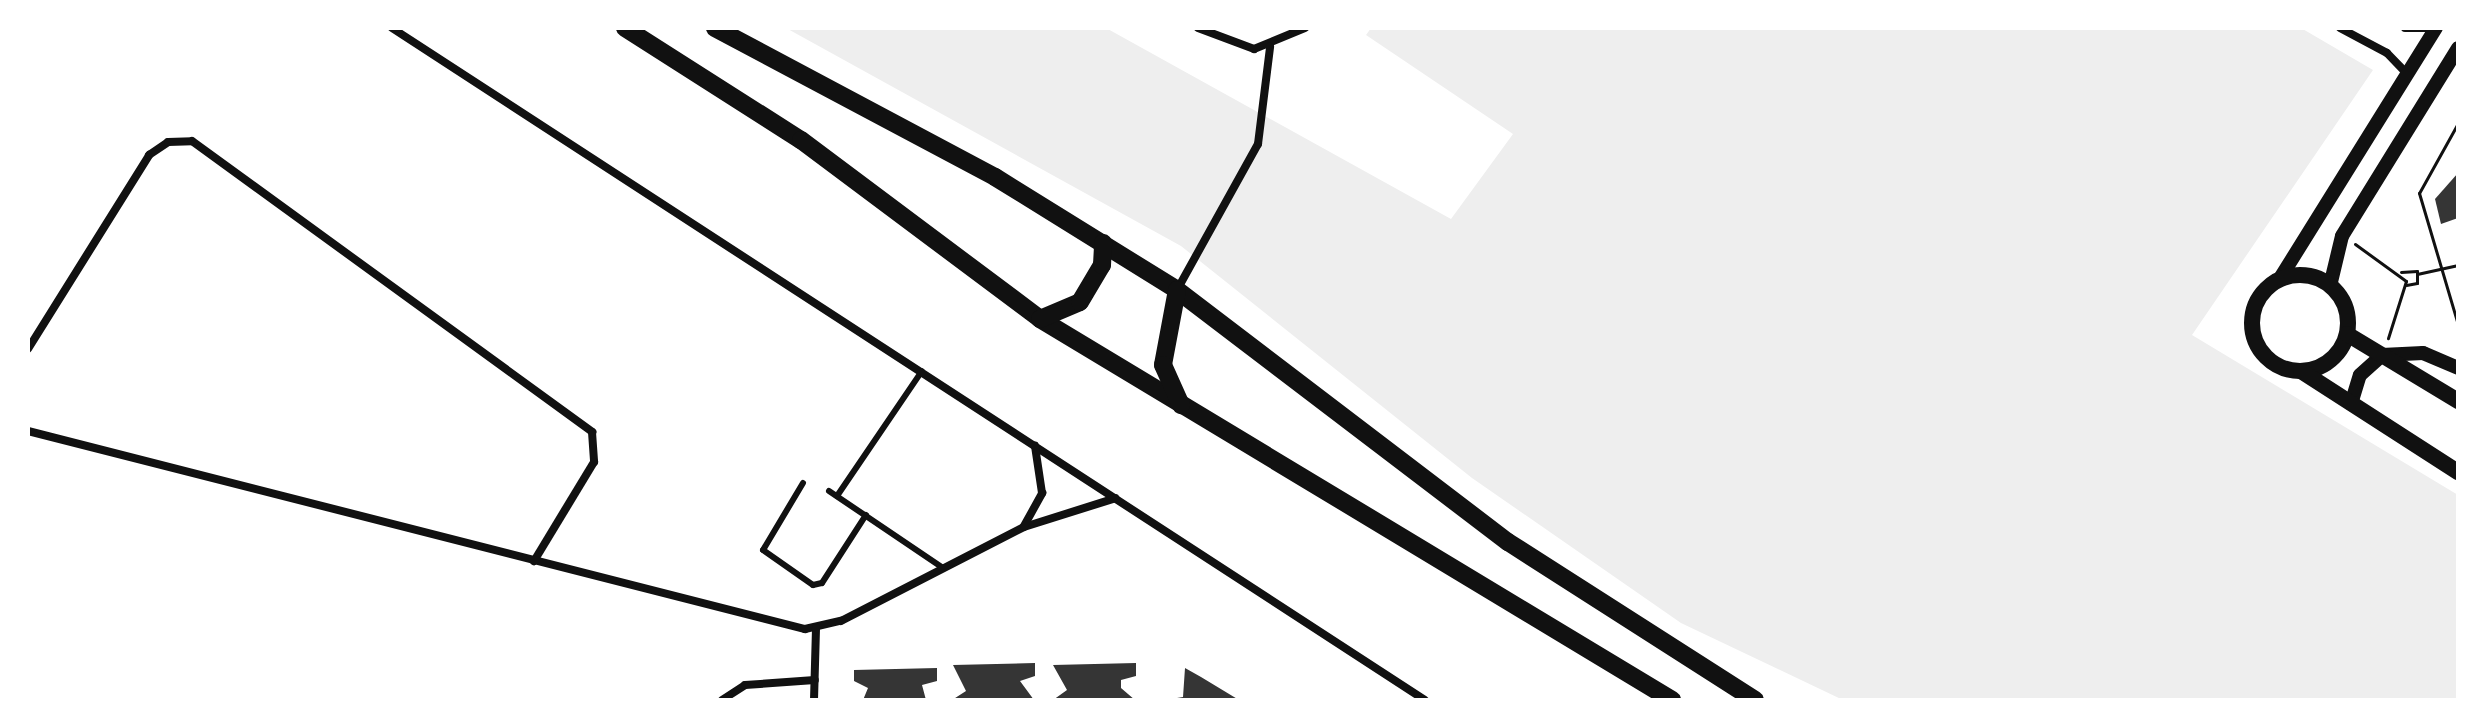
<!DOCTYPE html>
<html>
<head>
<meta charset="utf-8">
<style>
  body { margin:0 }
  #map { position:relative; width:2486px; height:728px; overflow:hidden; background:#fff; font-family:Montserrat,sans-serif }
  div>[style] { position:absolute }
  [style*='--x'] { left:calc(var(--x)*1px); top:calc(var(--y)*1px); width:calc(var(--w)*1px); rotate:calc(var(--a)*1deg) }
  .green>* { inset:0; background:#eee }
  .building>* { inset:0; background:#353535 }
  .path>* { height:3px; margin:-1.5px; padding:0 1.5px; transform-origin:1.5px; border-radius:1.5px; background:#111 }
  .service>* { height:6px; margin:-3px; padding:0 3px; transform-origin:3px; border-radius:3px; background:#111 }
  .minor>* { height:8px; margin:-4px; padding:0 4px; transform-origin:4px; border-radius:4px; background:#111 }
  .tertiary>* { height:14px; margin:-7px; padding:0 7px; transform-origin:7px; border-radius:7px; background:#111 }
  .secondary>* { height:16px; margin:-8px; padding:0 8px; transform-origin:8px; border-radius:8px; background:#111 }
  .secondary>.ring { margin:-8px; padding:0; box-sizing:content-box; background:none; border:16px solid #111; border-radius:50% }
  .primary>* { height:18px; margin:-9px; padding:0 9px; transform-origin:9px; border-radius:9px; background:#111 }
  span { translate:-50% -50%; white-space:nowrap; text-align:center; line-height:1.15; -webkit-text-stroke:6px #fff; paint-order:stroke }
  .frame { position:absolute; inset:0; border:30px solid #fff; pointer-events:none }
</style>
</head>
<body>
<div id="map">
  <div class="green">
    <i style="clip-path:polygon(786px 28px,1106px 28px,1451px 219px,1513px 134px,1366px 35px,1371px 28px,2301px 28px,2373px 70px,2192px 335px,2458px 495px,2458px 700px,1843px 700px,1681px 623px,1472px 478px,1181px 246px)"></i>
  </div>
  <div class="building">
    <i style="clip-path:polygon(2458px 173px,2458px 218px,2441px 224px,2435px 199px)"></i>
    <i style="clip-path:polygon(1035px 663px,1035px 676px,1020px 681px,1034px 700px,952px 700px,966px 691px,953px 665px)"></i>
    <i style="clip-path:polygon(1136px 663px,1136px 676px,1121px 680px,1121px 688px,1135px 700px,1053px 700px,1067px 690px,1053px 665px)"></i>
    <i style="clip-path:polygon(937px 668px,937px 681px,922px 685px,926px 700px,863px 700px,868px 688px,854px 681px,854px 670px)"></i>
    <i style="clip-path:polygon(1185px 668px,1201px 677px,1239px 700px,1165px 700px,1183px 697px)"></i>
  </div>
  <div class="path">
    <i style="--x:2458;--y:123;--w:80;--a:119.1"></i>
    <i style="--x:2419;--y:193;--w:138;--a:73.5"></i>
    <i style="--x:2355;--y:244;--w:63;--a:36"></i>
    <i style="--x:2406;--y:281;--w:60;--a:107.5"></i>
    <i style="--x:2401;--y:272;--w:16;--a:-4"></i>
    <i style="--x:2417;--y:271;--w:12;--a:90"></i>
    <i style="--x:2417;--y:283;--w:11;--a:170"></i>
    <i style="--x:2417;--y:274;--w:42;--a:-12.4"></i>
  </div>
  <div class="service">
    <i style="--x:803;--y:483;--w:78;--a:120.8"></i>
    <i style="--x:763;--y:550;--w:61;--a:35"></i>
    <i style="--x:813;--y:585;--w:9;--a:-13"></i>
    <i style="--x:822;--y:583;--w:81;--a:-57.1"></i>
    <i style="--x:829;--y:491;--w:138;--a:34"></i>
    <i style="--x:837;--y:496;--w:151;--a:-55.8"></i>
  </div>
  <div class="minor">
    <i style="--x:392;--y:28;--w:1232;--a:33.05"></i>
    <i style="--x:1198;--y:28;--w:60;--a:20.6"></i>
    <i style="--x:1254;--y:49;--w:55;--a:-22.4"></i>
    <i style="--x:2340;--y:28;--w:53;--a:28"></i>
    <i style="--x:2387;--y:53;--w:29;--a:46"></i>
    <i style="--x:2405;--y:28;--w:30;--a:0"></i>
    <i style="--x:1177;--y:290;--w:167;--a:-61"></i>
    <i style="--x:1258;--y:144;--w:98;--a:-82.9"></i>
    <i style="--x:28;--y:349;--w:229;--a:-58"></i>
    <i style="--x:149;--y:155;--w:23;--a:-34"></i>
    <i style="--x:168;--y:142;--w:24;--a:-2"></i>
    <i style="--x:192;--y:141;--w:495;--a:36"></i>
    <i style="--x:592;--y:432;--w:30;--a:86"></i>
    <i style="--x:594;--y:462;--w:116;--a:121.2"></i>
    <i style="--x:28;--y:431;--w:802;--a:14.3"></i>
    <i style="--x:805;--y:629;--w:37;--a:-13"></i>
    <i style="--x:841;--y:621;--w:206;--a:-27.2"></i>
    <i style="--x:1024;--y:527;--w:96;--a:-17.5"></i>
    <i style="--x:1024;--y:526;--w:38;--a:-61"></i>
    <i style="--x:1042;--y:493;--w:48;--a:-98.5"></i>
    <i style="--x:722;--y:700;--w:27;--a:-33"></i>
    <i style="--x:745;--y:685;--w:70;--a:-4.1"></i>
    <i style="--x:814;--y:700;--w:72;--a:-88.4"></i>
  </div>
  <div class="tertiary">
    <i style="--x:2279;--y:280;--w:297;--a:-58.1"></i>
    <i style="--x:2330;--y:286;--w:51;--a:-76.5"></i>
    <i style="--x:2342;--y:236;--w:221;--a:-58.3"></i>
    <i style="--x:2351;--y:404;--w:30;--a:-73"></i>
    <i style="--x:2360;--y:375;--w:30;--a:-42"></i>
    <i style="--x:2382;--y:355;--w:41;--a:-2.8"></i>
    <i style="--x:2423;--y:353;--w:38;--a:23"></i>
  </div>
  <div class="secondary">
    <i class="ring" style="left:2252px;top:275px;width:80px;height:80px"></i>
    <i style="--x:2347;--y:334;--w:130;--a:31.1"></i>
    <i style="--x:2301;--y:371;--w:187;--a:32.8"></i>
  </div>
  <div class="primary">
    <i style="--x:625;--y:28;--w:209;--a:32.5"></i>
    <i style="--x:801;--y:140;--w:299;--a:36.8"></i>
    <i style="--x:1040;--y:319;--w:738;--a:31.08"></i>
    <i style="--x:715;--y:28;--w:317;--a:28"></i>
    <i style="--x:995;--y:177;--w:214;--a:31.8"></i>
    <i style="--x:1177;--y:290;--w:416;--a:37.3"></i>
    <i style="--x:1508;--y:542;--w:293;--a:32.6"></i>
    <i style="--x:1177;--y:290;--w:76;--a:100.6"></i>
    <i style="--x:1163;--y:365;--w:44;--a:65.8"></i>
    <i style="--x:1040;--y:319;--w:43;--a:-23"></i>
    <i style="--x:1080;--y:302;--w:43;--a:-59.3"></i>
    <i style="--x:1102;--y:265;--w:22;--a:-87"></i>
  </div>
  <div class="frame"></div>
</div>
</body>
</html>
